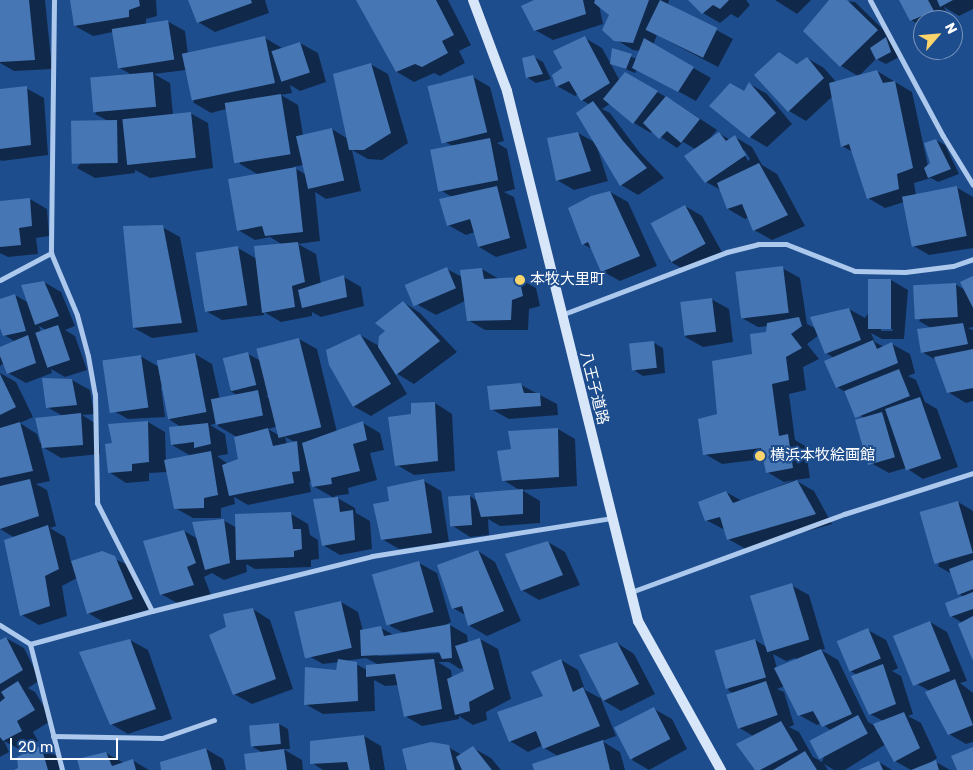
<!DOCTYPE html>
<html>
<head>
<meta charset="utf-8">
<style>
  body { margin:0 }
  #map { position:relative; width:973px; height:770px; overflow:hidden; background:#1e4d8e; font-family:Rubik,"Noto Sans JP",sans-serif }
  div>[style] { position:absolute }
  [style*='--x'] { left:calc(var(--x)*1px); top:calc(var(--y)*1px); width:calc(var(--w)*1px); rotate:calc(var(--a)*1deg) }
  .shadow>* { inset:0; background:#0007 }
  .building>* { inset:0; background:#4776b5; transform-origin:0 0 }
  .street>* { height:5px; margin:-2.5px; padding:0 2.5px; transform-origin:2.5px; border-radius:2.5px; background:#acc8ed }
  .secondary>* { height:10px; margin:-5px; padding:0 5px; transform-origin:5px; border-radius:5px; background:#d8e6f9 }
  .dots>* { width:14px; height:14px; translate:-50% -50%; box-sizing:border-box; border:2px solid #1e4d8e; border-radius:50% }
  span { translate:-50% -50%; white-space:nowrap; text-align:center; line-height:1.15; -webkit-text-stroke:4px #1e4d8e; paint-order:stroke }
  .poi-label { font-size:15px; color:#fff }
  .left { translate:0 -50%; text-align:left }
  .street-label { font-size:15px; color:#fff }
  .north { position:absolute; left:913px; top:10px; width:50px; height:50px; box-sizing:border-box; background:#1e4d8e; border:1px solid #7894bb; border-radius:50%; rotate:63deg; font-size:14px; font-weight:700; line-height:20px; text-align:center; color:#fff }
  .north::after { content:''; display:block; margin:auto; width:18px; height:22px; background:#fbd56b; clip-path:polygon(50% 0,100% 100%,50% 72%,0 100%) }
  .scale { position:absolute; left:10px; top:738px; width:108px; height:22px; box-sizing:border-box; border:2px solid #fff; border-top:0; padding-left:6px; font-size:15px; line-height:18px; white-space:nowrap; color:#fff; -webkit-text-stroke:4px #1e4d8e; paint-order:stroke }
</style>
</head>
<body>
<div id="map">
  <div class="shadow">
    <i style="clip-path:polygon(0 0,45px 0,52px 69px,14px 71px,0 63px)"></i>
    <i style="clip-path:polygon(evenodd,71px 0,156px 0,157px 16px,146px 19px,146px 25px,167px 21px,185px 31px,188px 54px,265px 38px,282px 48px,300px 43px,318px 53px,326px 82px,300px 91px,290px 85px,292px 93px,281px 95px,298px 105px,303px 135px,332px 129px,348px 139px,370px 64px,388px 74px,408px 143px,382px 160px,368px 159px,352px 150px,361px 191px,326px 199px,315px 192px,320px 241px,298px 244px,316px 254px,321px 284px,344px 277px,361px 287px,364px 306px,321px 317px,312px 312px,312px 316px,281px 322px,264px 312px,264px 315px,222px 320px,204px 310px,238px 248px,257px 259px,283px 245px,270px 237px,255px 240px,238px 230px,259px 175px,240px 164px,226px 109px,211px 113px,194px 103px,186px 70px,154px 74px,170px 83px,173px 115px,190px 113px,208px 123px,213px 168px,150px 178px,135px 170px,135px 173px,95px 178px,77px 168px,110px 122px,95px 114px,132px 75px,118px 67px,113px 32px,93px 36px,75px 26px,71px 0,303px 165px,305px 174px,293px 167px,303px 165px)"></i>
    <i style="clip-path:polygon(189px 0,265px 0,269px 13px,215px 32px,198px 22px)"></i>
    <i style="clip-path:polygon(357px 0,448px 0,471px 45px,459px 51px,465px 63px,440px 76px,434px 73px,414px 82px,397px 72px)"></i>
    <i style="clip-path:polygon(537px 0,669px 0,668px 4px,733px 39px,718px 67px,657px 35px,653px 45px,711px 78px,696px 101px,637px 69px,635px 73px,611px 63px,613px 50px,637px 59px,640px 51px,633px 50px,615px 39px,610px 14px,599px 5px,603px 24px,553px 40px,535px 30px)"></i>
    <i style="clip-path:polygon(690px 0,746px 0,750px 5px,738px 18px,731px 14px,720px 23px,703px 13px)"></i>
    <i style="clip-path:polygon(775px 0,811px 0,797px 14px)"></i>
    <i style="clip-path:polygon(830px 0,855px 2px,894px 40px,899px 57px,886px 64px,876px 59px,859px 76px,877px 71px,912px 92px,928px 166px,932px 163px,936px 140px,945px 145px,959px 174px,938px 182px,931px 178px,914px 183px,916px 196px,956px 187px,973px 197px,973px 248px,929px 255px,912px 245px,904px 202px,885px 208px,868px 198px,853px 152px,842px 146px,833px 96px,806px 121px,789px 111px,780px 53px,799px 65px,807px 58px,824px 68px,836px 82px,858px 76px,841px 66px,804px 31px)"></i>
    <i style="clip-path:polygon(900px 0,973px 0,973px 9px,959px 16px,944px 7px,950px 20px,923px 20px,923px 27px,911px 20px)"></i>
    <i style="clip-path:polygon(evenodd,585px 38px,602px 48px,620px 81px,625px 74px,675px 102px,717px 130px,710px 138px,719px 133px,730px 140px,735px 137px,752px 147px,762px 165px,777px 174px,805px 226px,772px 240px,754px 230px,749px 217px,745px 219px,728px 209px,721px 190px,706px 182px,695px 149px,683px 142px,677px 148px,652px 131px,651px 133px,634px 123px,611px 103px,602px 109px,610px 113px,640px 153px,664px 178px,638px 195px,621px 185px,597px 147px,608px 181px,574px 190px,557px 180px,578px 133px,596px 143px,590px 105px,582px 100px,578px 94px,575px 96px,557px 86px,564px 69px,585px 38px,741px 149px,745px 151px,750px 159px,748px 161px,741px 149px)"></i>
    <i style="clip-path:polygon(534px 57px,543px 62px,551px 79px,536px 83px,528px 78px)"></i>
    <i style="clip-path:polygon(473px 77px,490px 87px,504px 141px,497px 143px,507px 149px,515px 189px,504px 192px,514px 197px,527px 248px,496px 257px,479px 247px,475px 232px,466px 235px,448px 225px,452px 197px,442px 191px,455px 147px,445px 142px)"></i>
    <i style="clip-path:polygon(750px 84px,767px 94px,792px 124px,767px 147px,750px 137px,745px 92px)"></i>
    <i style="clip-path:polygon(26px 88px,44px 98px,48px 155px,2px 161px,0 160px,0 91px)"></i>
    <i style="clip-path:polygon(610px 192px,628px 202px,657px 266px,620px 281px,602px 271px,592px 249px,583px 244px)"></i>
    <i style="clip-path:polygon(30px 199px,47px 209px,49px 236px,36px 238px,38px 254px,8px 257px,0 253px,0 202px)"></i>
    <i style="clip-path:polygon(685px 206px,702px 216px,723px 254px,687px 271px,669px 261px)"></i>
    <i style="clip-path:polygon(162px 227px,180px 237px,198px 332px,152px 338px,134px 328px)"></i>
    <i style="clip-path:polygon(evenodd,782px 268px,800px 278px,807px 324px,817px 329px,849px 309px,865px 318px,891px 280px,908px 290px,904px 339px,882px 339px,871px 333px,875px 342px,884px 347px,892px 344px,910px 354px,915px 373px,908px 376px,916px 380px,925px 402px,937px 409px,958px 467px,923px 479px,906px 468px,889px 473px,871px 463px,864px 418px,856px 413px,847px 393px,837px 387px,834px 358px,826px 353px,819px 335px,807px 344px,819px 359px,803px 367px,806px 390px,789px 394px,795px 440px,805px 446px,810px 478px,795px 480px,814px 491px,832px 524px,746px 549px,728px 539px,725px 530px,706px 520px,726px 492px,742px 501px,794px 480px,784px 482px,767px 472px,764px 459px,722px 464px,705px 454px,719px 415px,767px 333px,768px 326px,758px 327px,740px 317px,782px 268px,881px 329px,893px 329px,892px 331px,881px 331px,881px 329px)"></i>
    <i style="clip-path:polygon(447px 269px,462px 277px,482px 269px,499px 279px,518px 278px,536px 288px,540px 306px,529px 309px,528px 330px,485px 330px,468px 320px,465px 301px,436px 315px,418px 305px)"></i>
    <i style="clip-path:polygon(973px 277px,973px 327px,968px 328px,973px 330px,973px 401px,966px 403px,948px 392px,936px 360px,922px 352px,931px 328px,919px 321px,955px 284px,965px 290px)"></i>
    <i style="clip-path:polygon(evenodd,44px 282px,61px 292px,75px 326px,65px 330px,75px 336px,87px 370px,65px 377px,51px 369px,52px 373px,26px 383px,8px 373px,4px 363px,0 366px,0 348px,16px 342px,4px 335px,0 325px,0 301px,15px 295px,29px 303px,44px 282px,39px 326px,46px 330px,41px 332px,39px 326px)"></i>
    <i style="clip-path:polygon(711px 299px,729px 309px,733px 342px,703px 347px,685px 337px)"></i>
    <i style="clip-path:polygon(403px 302px,420px 313px,457px 352px,414px 384px,394px 372px,407px 394px,371px 416px,353px 406px,360px 335px,379px 346px)"></i>
    <i style="clip-path:polygon(evenodd,299px 339px,317px 349px,337px 432px,363px 423px,380px 433px,384px 450px,370px 453px,377px 480px,348px 488px,349px 494px,334px 496px,355px 508px,356px 513px,370px 521px,372px 549px,340px 555px,323px 545px,334px 498px,313px 486px,312px 481px,309px 482px,311px 492px,248px 505px,234px 497px,235px 504px,221px 508px,221px 518px,193px 518px,175px 508px,168px 472px,149px 473px,149px 481px,126px 483px,109px 472px,113px 444px,148px 422px,165px 432px,166px 461px,191px 456px,172px 445px,181px 427px,170px 420px,163px 386px,161px 387px,165px 417px,128px 419px,110px 409px,140px 356px,159px 367px,195px 354px,212px 364px,220px 400px,239px 396px,230px 391px,248px 354px,261px 361px,299px 339px,271px 395px,272px 400px,266px 396px,271px 395px,299px 339px,218px 423px,218px 426px,235px 436px,240px 460px,228px 464px,217px 456px,228px 454px,225px 434px,210px 425px,218px 423px,299px 339px,279px 426px,282px 437px,268px 429px,279px 426px,299px 339px,285px 437px,295px 442px,287px 444px,285px 437px)"></i>
    <i style="clip-path:polygon(654px 343px,663px 348px,665px 373px,643px 376px,635px 371px)"></i>
    <i style="clip-path:polygon(0 373px,16px 382px,33px 417px,20px 423px,37px 434px,40px 443px,63px 416px,47px 407px,72px 380px,90px 390px,94px 414px,82px 415px,98px 425px,100px 454px,61px 458px,41px 446px,50px 481px,36px 484px,47px 490px,56px 526px,50px 528px,65px 537px,71px 562px,102px 553px,132px 567px,150px 609px,105px 623px,88px 613px,77px 578px,62px 586px,67px 616px,39px 625px,22px 615px,15px 538px,0 529px)"></i>
    <i style="clip-path:polygon(521px 385px,557px 404px,558px 415px,509px 419px,491px 409px)"></i>
    <i style="clip-path:polygon(435px 403px,452px 414px,455px 471px,414px 475px,397px 465px,412px 416px)"></i>
    <i style="clip-path:polygon(558px 429px,575px 439px,577px 486px,522px 490px,540px 501px,540px 523px,500px 526px,488px 519px,489px 535px,470px 537px,453px 526px,470px 496px,477px 501px,521px 491px,503px 480px)"></i>
    <i style="clip-path:polygon(424px 481px,441px 491px,449px 542px,399px 549px,382px 539px,391px 502px)"></i>
    <i style="clip-path:polygon(958px 502px,973px 511px,973px 658px,963px 623px,951px 616px,964px 597px,959px 594px,952px 574px,938px 566px)"></i>
    <i style="clip-path:polygon(291px 514px,308px 524px,310px 535px,318px 540px,319px 559px,311px 560px,311px 567px,255px 569px,246px 564px,247px 572px,224px 580px,212px 573px,204px 577px,211px 595px,179px 604px,161px 594px,184px 531px,198px 539px,223px 520px,237px 528px)"></i>
    <i style="clip-path:polygon(548px 542px,565px 552px,580px 585px,539px 600px,522px 590px)"></i>
    <i style="clip-path:polygon(478px 551px,495px 562px,521px 621px,487px 636px,470px 626px,467px 616px,453px 608px)"></i>
    <i style="clip-path:polygon(evenodd,419px 563px,437px 573px,451px 622px,443px 626px,450px 625px,467px 635px,468px 643px,480px 639px,498px 649px,511px 699px,486px 712px,487px 720px,473px 725px,459px 716px,459px 719px,422px 726px,405px 716px,399px 685px,385px 686px,374px 680px,375px 711px,323px 714px,305px 704px,337px 672px,339px 662px,323px 664px,305px 654px,341px 602px,358px 612px,363px 631px,381px 628px,394px 635px,404px 633px,390px 626px,419px 563px,445px 650px,445px 653px,378px 656px,378px 654px,445px 650px,419px 563px,366px 658px,379px 665px,367px 670px,356px 664px,344px 661px,366px 658px,419px 563px,438px 662px,449px 662px,460px 669px,464px 668px,465px 671px,452px 678px,451px 670px,438px 662px)"></i>
    <i style="clip-path:polygon(evenodd,791px 585px,809px 595px,825px 649px,821px 650px,838px 660px,868px 722px,877px 727px,883px 721px,870px 714px,857px 675px,851px 671px,868px 630px,886px 640px,898px 668px,892px 671px,901px 676px,913px 714px,908px 716px,921px 723px,937px 758px,926px 766px,936px 762px,950px 770px,911px 770px,895px 761px,886px 744px,845px 770px,834px 770px,824px 764px,828px 770px,756px 770px,753px 736px,738px 727px,735px 695px,728px 690px,755px 640px,768px 648px,791px 585px,773px 654px,786px 661px,795px 658px,796px 660px,777px 668px,773px 654px,791px 585px,785px 686px,799px 715px,817px 725px,821px 723px,833px 732px,822px 762px,813px 757px,799px 732px,789px 727px,794px 725px,784px 692px,777px 689px,785px 686px)"></i>
    <i style="clip-path:polygon(253px 609px,270px 620px,293px 689px,252px 704px,234px 694px,227px 628px)"></i>
    <i style="clip-path:polygon(930px 622px,947px 632px,967px 681px,960px 683px,973px 693px,973px 742px,966px 744px,949px 734px,930px 691px,917px 684px)"></i>
    <i style="clip-path:polygon(6px 638px,24px 648px,40px 680px,28px 688px,35px 692px,52px 720px,33px 732px,38px 741px,21px 750px,4px 741px,9px 752px,0 757px,0 642px)"></i>
    <i style="clip-path:polygon(130px 640px,148px 650px,172px 719px,128px 734px,111px 724px)"></i>
    <i style="clip-path:polygon(617px 643px,634px 654px,655px 694px,621px 711px,601px 699px,616px 736px,602px 741px,620px 752px,625px 770px,536px 770px,558px 756px,544px 748px,543px 745px,528px 752px,510px 741px,499px 713px,545px 697px,561px 660px,578px 670px,585px 690px,604px 700px)"></i>
    <i style="clip-path:polygon(654px 709px,672px 719px,687px 749px,649px 770px,632px 760px)"></i>
    <i style="clip-path:polygon(279px 724px,288px 729px,290px 749px,283px 749px,302px 760px,303px 770px,248px 770px,263px 753px,253px 747px)"></i>
    <i style="clip-path:polygon(364px 736px,381px 746px,385px 770px,323px 770px,312px 763px)"></i>
    <i style="clip-path:polygon(41px 747px,58px 757px,62px 770px,17px 770px)"></i>
    <i style="clip-path:polygon(448px 747px,462px 755px,473px 748px,491px 758px,501px 770px,408px 770px)"></i>
    <i style="clip-path:polygon(206px 749px,223px 759px,226px 770px,163px 770px)"></i>
    <i style="clip-path:polygon(106px 753px,124px 763px,132px 760px,149px 770px,81px 770px)"></i>
    <i style="clip-path:polygon(879px 762px,892px 770px,861px 770px)"></i>
  </div>
  <div class="building">
    <i style="clip-path:polygon(0 0,29px 0,35px 60px,0 62px)"></i>
    <i style="clip-path:polygon(70px 0,139px 0,140px 6px,129px 10px,129px 17px,74px 26px)"></i>
    <i style="clip-path:polygon(188px 0,251px 0,252px 3px,197px 23px)"></i>
    <i style="clip-path:polygon(356px 0,436px 0,454px 35px,442px 41px,448px 53px,422px 67px,415px 64px,396px 72px)"></i>
    <i style="clip-path:polygon(534px 0,583px 0,586px 14px,534px 31px,521px 6px)"></i>
    <i style="clip-path:polygon(595px 0,649px 0,633px 43px,614px 41px,602px 30px,609px 15px,594px 3px)"></i>
    <i style="left:660px;top:0;width:64px;height:33px;rotate:26deg"></i>
    <i style="clip-path:polygon(688px 0,729px 0,720px 9px,713px 5px,702px 14px)"></i>
    <i style="clip-path:polygon(829px 0,847px 0,878px 30px,840px 67px,803px 31px)"></i>
    <i style="clip-path:polygon(899px 0,928px 0,934px 11px,910px 21px)"></i>
    <i style="clip-path:polygon(937px 0,953px 0,940px 7px)"></i>
    <i style="left:168px;top:20px;width:40px;height:57px;rotate:81deg"></i>
    <i style="left:265px;top:36px;width:48px;height:85px;rotate:78deg"></i>
    <i style="clip-path:polygon(585px 36px,610px 83px,581px 101px,569px 81px,556px 87px,552px 75px,562px 68px,553px 51px)"></i>
    <i style="clip-path:polygon(886px 37px,891px 52px,876px 60px,870px 48px)"></i>
    <i style="clip-path:polygon(644px 38px,694px 67px,678px 92px,632px 68px)"></i>
    <i style="left:300px;top:42px;width:32px;height:30px;rotate:72deg"></i>
    <i style="clip-path:polygon(612px 48px,632px 54px,626px 69px,610px 64px)"></i>
    <i style="clip-path:polygon(779px 52px,797px 64px,807px 57px,824px 78px,788px 112px,754px 75px)"></i>
    <i style="clip-path:polygon(534px 55px,543px 74px,526px 78px,522px 58px)"></i>
    <i style="clip-path:polygon(371px 63px,391px 133px,364px 150px,349px 150px,333px 74px)"></i>
    <i style="clip-path:polygon(877px 70px,883px 83px,895px 81px,913px 168px,897px 174px,899px 189px,867px 199px,849px 144px,841px 147px,829px 83px)"></i>
    <i style="left:153px;top:72px;width:35px;height:63px;rotate:85deg"></i>
    <i style="clip-path:polygon(625px 72px,658px 91px,633px 124px,603px 99px)"></i>
    <i style="left:473px;top:75px;width:59px;height:47px;rotate:76deg"></i>
    <i style="clip-path:polygon(749px 82px,776px 113px,749px 138px,709px 106px,730px 83px,744px 91px)"></i>
    <i style="clip-path:polygon(27px 86px,31px 145px,0 149px,0 89px)"></i>
    <i style="left:281px;top:94px;width:61px;height:57px;rotate:81deg"></i>
    <i style="clip-path:polygon(666px 96px,700px 119px,681px 143px,667px 131px,659px 139px,643px 123px)"></i>
    <i style="clip-path:polygon(593px 101px,623px 141px,647px 168px,620px 186px,576px 113px)"></i>
    <i style="left:191px;top:112px;width:46px;height:69px;rotate:84deg"></i>
    <i style="left:117px;top:120px;width:43px;height:46px;rotate:89deg"></i>
    <i style="left:332px;top:128px;width:54px;height:37px;rotate:77deg"></i>
    <i style="clip-path:polygon(578px 132px,591px 171px,556px 181px,547px 138px)"></i>
    <i style="clip-path:polygon(719px 132px,726px 141px,735px 135px,746px 155px,705px 183px,684px 156px)"></i>
    <i style="left:490px;top:138px;width:43px;height:61px;rotate:79deg"></i>
    <i style="clip-path:polygon(936px 139px,951px 169px,928px 178px,924px 168px,930px 163px,924px 143px)"></i>
    <i style="clip-path:polygon(759px 163px,788px 215px,753px 231px,742px 204px,727px 209px,717px 183px)"></i>
    <i style="clip-path:polygon(296px 167px,303px 232px,265px 236px,262px 226px,237px 231px,228px 179px)"></i>
    <i style="clip-path:polygon(497px 186px,510px 238px,478px 247px,470px 219px,447px 226px,439px 199px)"></i>
    <i style="left:957px;top:186px;width:51px;height:56px;rotate:79deg"></i>
    <i style="clip-path:polygon(610px 191px,640px 256px,601px 272px,588px 242px,582px 245px,568px 208px,591px 196px)"></i>
    <i style="clip-path:polygon(30px 198px,32px 226px,19px 228px,21px 245px,0 247px,0 201px)"></i>
    <i style="left:685px;top:205px;width:44px;height:39px;rotate:62deg"></i>
    <i style="clip-path:polygon(163px 225px,182px 323px,133px 328px,123px 226px)"></i>
    <i style="clip-path:polygon(298px 242px,305px 282px,292px 286px,295px 307px,262px 313px,254px 246px)"></i>
    <i style="left:238px;top:246px;width:60px;height:43px;rotate:81deg"></i>
    <i style="left:783px;top:266px;width:47px;height:48px;rotate:83deg"></i>
    <i style="left:447px;top:267px;width:23px;height:46px;rotate:67deg"></i>
    <i style="clip-path:polygon(482px 268px,484px 279px,519px 277px,523px 296px,512px 300px,511px 320px,467px 321px,460px 270px)"></i>
    <i style="clip-path:polygon(344px 275px,347px 297px,302px 308px,298px 290px)"></i>
    <i style="clip-path:polygon(973px 276px,973px 308px,960px 282px)"></i>
    <i style="left:868px;top:279px;width:23px;height:50px"></i>
    <i style="clip-path:polygon(44px 281px,59px 316px,35px 325px,21px 285px)"></i>
    <i style="left:956px;top:283px;width:34px;height:43px;rotate:87deg"></i>
    <i style="clip-path:polygon(15px 294px,26px 331px,3px 336px,0 328px,0 299px)"></i>
    <i style="left:712px;top:298px;width:34px;height:32px;rotate:83deg"></i>
    <i style="clip-path:polygon(403px 301px,440px 341px,396px 375px,378px 347px,379px 336px,385px 331px,375px 323px)"></i>
    <i style="clip-path:polygon(849px 308px,861px 340px,825px 354px,810px 317px)"></i>
    <i style="clip-path:polygon(799px 317px,802px 326px,791px 334px,802px 348px,786px 357px,789px 380px,772px 384px,779px 436px,788px 434px,793px 468px,766px 473px,761px 448px,703px 455px,698px 419px,717px 414px,712px 361px,752px 354px,750px 334px,766px 332px,767px 323px)"></i>
    <i style="clip-path:polygon(963px 323px,968px 344px,921px 353px,917px 329px)"></i>
    <i style="left:58px;top:325px;width:37px;height:24px;rotate:71deg"></i>
    <i style="clip-path:polygon(360px 334px,391px 384px,353px 407px,329px 365px,326px 350px)"></i>
    <i style="clip-path:polygon(28px 335px,36px 363px,7px 374px,0 356px,0 347px)"></i>
    <i style="left:299px;top:338px;width:92px;height:44px;rotate:76deg"></i>
    <i style="clip-path:polygon(873px 340px,877px 349px,892px 342px,898px 363px,836px 388px,824px 361px)"></i>
    <i style="left:654px;top:341px;width:27px;height:25px;rotate:84deg"></i>
    <i style="clip-path:polygon(973px 349px,973px 388px,947px 393px,934px 357px)"></i>
    <i style="left:248px;top:352px;width:34px;height:26px;rotate:76deg"></i>
    <i style="left:195px;top:353px;width:60px;height:39px;rotate:79deg"></i>
    <i style="left:141px;top:355px;width:53px;height:39px;rotate:82deg"></i>
    <i style="left:899px;top:369px;width:29px;height:59px;rotate:68deg"></i>
    <i style="clip-path:polygon(0 374px,16px 407px,0 415px)"></i>
    <i style="clip-path:polygon(42px 378px,72px 379px,77px 405px,46px 408px)"></i>
    <i style="clip-path:polygon(521px 383px,524px 393px,540px 393px,541px 406px,490px 410px,487px 386px)"></i>
    <i style="left:258px;top:390px;width:26px;height:48px;rotate:79deg"></i>
    <i style="left:920px;top:397px;width:65px;height:37px;rotate:71deg"></i>
    <i style="clip-path:polygon(435px 402px,438px 461px,395px 466px,388px 417px,411px 414px,411px 403px)"></i>
    <i style="left:882px;top:412px;width:47px;height:28px;rotate:74deg"></i>
    <i style="clip-path:polygon(81px 413px,83px 445px,42px 448px,35px 418px)"></i>
    <i style="clip-path:polygon(148px 421px,149px 462px,132px 464px,132px 471px,108px 473px,105px 444px,112px 443px,108px 424px)"></i>
    <i style="clip-path:polygon(363px 421px,367px 440px,353px 444px,360px 471px,331px 478px,332px 484px,312px 487px,302px 443px)"></i>
    <i style="clip-path:polygon(20px 422px,33px 471px,0 478px,0 428px)"></i>
    <i style="clip-path:polygon(208px 423px,211px 444px,194px 448px,194px 442px,171px 445px,169px 427px)"></i>
    <i style="clip-path:polygon(268px 428px,273px 446px,297px 441px,300px 471px,292px 472px,294px 483px,229px 496px,222px 465px,238px 459px,234px 437px)"></i>
    <i style="clip-path:polygon(558px 428px,559px 477px,502px 481px,497px 451px,511px 449px,508px 431px)"></i>
    <i style="clip-path:polygon(211px 451px,218px 495px,204px 498px,204px 508px,174px 509px,164px 460px)"></i>
    <i style="clip-path:polygon(30px 479px,39px 516px,0 529px,0 486px)"></i>
    <i style="clip-path:polygon(424px 479px,432px 533px,381px 540px,373px 504px,389px 501px,387px 487px)"></i>
    <i style="clip-path:polygon(797px 480px,816px 514px,727px 540px,720px 517px,705px 521px,698px 502px,726px 491px,733px 503px)"></i>
    <i style="clip-path:polygon(523px 489px,523px 514px,481px 517px,474px 493px)"></i>
    <i style="left:470px;top:495px;width:30px;height:22px;rotate:86deg"></i>
    <i style="clip-path:polygon(338px 497px,340px 512px,353px 510px,355px 540px,322px 546px,313px 499px)"></i>
    <i style="left:958px;top:501px;width:54px;height:40px;rotate:74deg"></i>
    <i style="clip-path:polygon(291px 512px,293px 529px,301px 529px,302px 549px,294px 551px,294px 557px,236px 560px,235px 514px)"></i>
    <i style="clip-path:polygon(224px 519px,230px 563px,205px 570px,192px 522px)"></i>
    <i style="clip-path:polygon(48px 525px,59px 569px,45px 576px,50px 606px,20px 616px,4px 540px)"></i>
    <i style="clip-path:polygon(184px 530px,196px 563px,187px 567px,194px 585px,160px 595px,143px 541px)"></i>
    <i style="clip-path:polygon(548px 541px,563px 575px,521px 591px,505px 554px)"></i>
    <i style="clip-path:polygon(478px 550px,504px 611px,468px 626px,462px 606px,452px 609px,437px 565px)"></i>
    <i style="clip-path:polygon(102px 551px,115px 556px,133px 599px,87px 614px,71px 561px)"></i>
    <i style="clip-path:polygon(973px 560px,973px 589px,958px 595px,949px 569px)"></i>
    <i style="left:419px;top:561px;width:53px;height:49px;rotate:74deg"></i>
    <i style="left:792px;top:583px;width:59px;height:44px;rotate:73deg"></i>
    <i style="clip-path:polygon(973px 592px,973px 609px,950px 617px,945px 603px)"></i>
    <i style="left:341px;top:601px;width:48px;height:48px;rotate:77deg"></i>
    <i style="clip-path:polygon(253px 608px,276px 679px,233px 695px,209px 635px,226px 627px,223px 614px)"></i>
    <i style="clip-path:polygon(973px 616px,973px 661px,958px 624px)"></i>
    <i style="left:930px;top:621px;width:54px;height:40px;rotate:68deg"></i>
    <i style="clip-path:polygon(450px 624px,452px 658px,442px 659px,439px 652px,361px 656px,360px 630px,381px 626px,384px 636px)"></i>
    <i style="left:868px;top:628px;width:33px;height:34px;rotate:67deg"></i>
    <i style="clip-path:polygon(6px 637px,23px 670px,0 684px,0 640px)"></i>
    <i style="clip-path:polygon(480px 638px,494px 689px,469px 702px,470px 711px,455px 715px,447px 679px,464px 671px,455px 646px)"></i>
    <i style="clip-path:polygon(130px 639px,156px 709px,110px 725px,79px 652px)"></i>
    <i style="left:755px;top:639px;width:40px;height:42px;rotate:74deg"></i>
    <i style="clip-path:polygon(617px 642px,639px 684px,603px 701px,579px 655px)"></i>
    <i style="clip-path:polygon(821px 649px,852px 714px,822px 727px,813px 711px,798px 716px,774px 668px)"></i>
    <i style="clip-path:polygon(338px 659px,357px 662px,358px 701px,304px 705px,305px 667px,336px 670px)"></i>
    <i style="clip-path:polygon(434px 659px,442px 709px,404px 717px,395px 674px,366px 677px,366px 665px)"></i>
    <i style="clip-path:polygon(561px 659px,573px 692px,583px 687px,600px 726px,543px 749px,536px 731px,509px 742px,497px 712px,543px 696px,531px 672px)"></i>
    <i style="clip-path:polygon(883px 664px,896px 704px,869px 715px,851px 676px)"></i>
    <i style="clip-path:polygon(955px 679px,973px 725px,948px 735px,925px 692px)"></i>
    <i style="clip-path:polygon(18px 681px,35px 710px,17px 721px,22px 731px,3px 741px,0 737px,0 702px,5px 698px,1px 692px)"></i>
    <i style="left:766px;top:681px;width:36px;height:42px;rotate:71deg"></i>
    <i style="left:654px;top:707px;width:36px;height:45px;rotate:63deg"></i>
    <i style="clip-path:polygon(904px 712px,920px 748px,894px 762px,873px 724px)"></i>
    <i style="left:858px;top:715px;width:21px;height:55px;rotate:62deg"></i>
    <i style="clip-path:polygon(781px 721px,798px 750px,760px 770px,755px 770px,736px 744px)"></i>
    <i style="left:279px;top:723px;width:21px;height:30px;rotate:85deg"></i>
    <i style="clip-path:polygon(364px 735px,370px 770px,349px 770px,347px 762px,310px 764px,310px 741px)"></i>
    <i style="clip-path:polygon(603px 740px,610px 770px,534px 770px,532px 764px)"></i>
    <i style="clip-path:polygon(431px 742px,449px 745px,455px 770px,407px 770px,402px 749px)"></i>
    <i style="clip-path:polygon(41px 746px,48px 770px,14px 770px,18px 768px,17px 757px)"></i>
    <i style="clip-path:polygon(473px 746px,492px 770px,462px 770px,456px 757px)"></i>
    <i style="clip-path:polygon(973px 747px,973px 770px,957px 770px,951px 756px)"></i>
    <i style="clip-path:polygon(206px 748px,212px 770px,161px 770px,160px 762px)"></i>
    <i style="clip-path:polygon(284px 749px,287px 770px,246px 770px,244px 754px)"></i>
    <i style="clip-path:polygon(805px 751px,817px 770px,773px 770px)"></i>
    <i style="clip-path:polygon(106px 752px,112px 766px,133px 759px,136px 770px,80px 770px,77px 759px)"></i>
    <i style="clip-path:polygon(936px 760px,939px 770px,911px 770px)"></i>
    <i style="clip-path:polygon(879px 761px,883px 770px,858px 770px)"></i>
  </div>
  <div class="street">
    <i style="--x:54;--y:0;--w:253;--a:90.7"></i>
    <i style="--x:51;--y:253;--w:67;--a:67.2"></i>
    <i style="--x:77;--y:315;--w:42;--a:75"></i>
    <i style="--x:88;--y:356;--w:39;--a:80"></i>
    <i style="--x:95;--y:394;--w:109;--a:88.9"></i>
    <i style="--x:97;--y:503;--w:121;--a:63"></i>
    <i style="--x:870;--y:0;--w:154;--a:61.8"></i>
    <i style="--x:943;--y:136;--w:57;--a:58.5"></i>
    <i style="--x:0;--y:280;--w:58;--a:-27.9"></i>
    <i style="--x:561;--y:315;--w:178;--a:-20.8"></i>
    <i style="--x:727;--y:252;--w:32;--a:-14"></i>
    <i style="--x:758;--y:244;--w:28;--a:0"></i>
    <i style="--x:786;--y:244;--w:74;--a:21.4"></i>
    <i style="--x:855;--y:271;--w:50;--a:1.1"></i>
    <i style="--x:905;--y:272;--w:48;--a:-7.1"></i>
    <i style="--x:953;--y:266;--w:21;--a:-19"></i>
    <i style="--x:631;--y:592;--w:227;--a:-20.1"></i>
    <i style="--x:844;--y:514;--w:135;--a:-17.6"></i>
    <i style="--x:0;--y:625;--w:36;--a:32"></i>
    <i style="--x:30;--y:644;--w:126;--a:-15.1"></i>
    <i style="--x:152;--y:611;--w:227;--a:-14"></i>
    <i style="--x:372;--y:556;--w:242;--a:-9"></i>
    <i style="--x:30;--y:644;--w:130;--a:75.7"></i>
    <i style="--x:53;--y:736;--w:109;--a:1.1"></i>
    <i style="--x:162;--y:738;--w:55;--a:-19.1"></i>
  </div>
  <div class="secondary">
    <i style="--x:473;--y:0;--w:97;--a:69.5"></i>
    <i style="--x:507;--y:91;--w:546;--a:76.12"></i>
    <i style="--x:638;--y:621;--w:171;--a:60.9"></i>
  </div>
  <div class="dots">
    <i style="left:520px;top:280px;background:#fbd56b"></i>
    <i style="left:760px;top:456px;background:#fbd56b"></i>
  </div>
  <div class="poi-label">
    <span class="left" style="left:530px;top:280px">本牧大里町</span>
    <span class="left" style="left:770px;top:456px">横浜本牧絵画館</span>
  </div>
  <div class="street-label">
    <span style="left:594px;top:388px;rotate:76deg">八王子道路</span>
  </div>
  <div class="north">N</div>
  <div class="scale">20 m</div>
</div>
</body>
</html>
